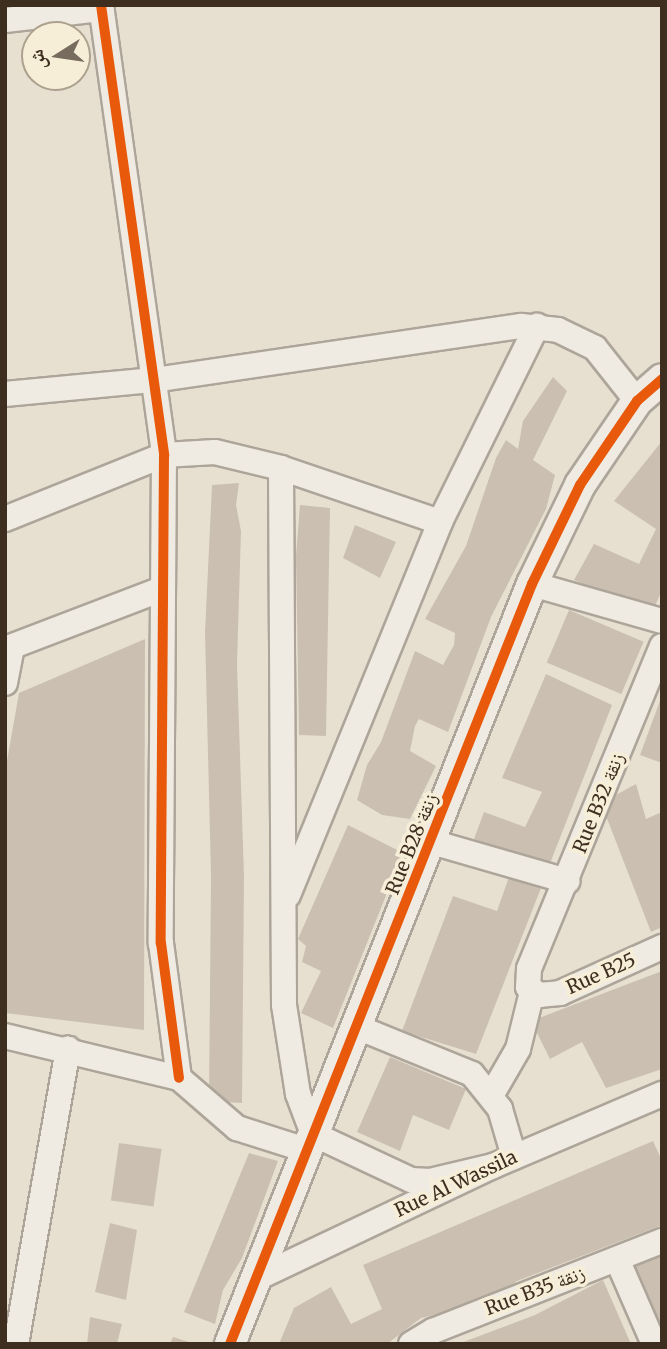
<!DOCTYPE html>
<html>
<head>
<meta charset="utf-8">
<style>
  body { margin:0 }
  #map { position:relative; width:667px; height:1349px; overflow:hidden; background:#e7e0d1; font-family:Merriweather,"Noto Naskh Arabic",serif }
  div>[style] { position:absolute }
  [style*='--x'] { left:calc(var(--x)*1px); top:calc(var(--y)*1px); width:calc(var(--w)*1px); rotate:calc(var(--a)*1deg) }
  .building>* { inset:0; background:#cbbfb2; transform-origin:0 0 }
  .roads { filter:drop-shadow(2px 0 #ada599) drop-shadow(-2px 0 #ada599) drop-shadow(0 2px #ada599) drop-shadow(0 -2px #ada599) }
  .minor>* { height:24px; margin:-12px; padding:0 12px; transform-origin:12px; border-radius:12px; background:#efebe3 }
  .tertiary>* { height:30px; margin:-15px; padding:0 15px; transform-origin:15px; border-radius:15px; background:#efebe3 }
  .cycleway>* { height:10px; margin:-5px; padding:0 5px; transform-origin:5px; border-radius:5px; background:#e8590c }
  span { translate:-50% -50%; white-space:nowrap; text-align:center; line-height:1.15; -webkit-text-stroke:7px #f7eed8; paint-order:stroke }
  .street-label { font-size:19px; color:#3d2e20 }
  .frame { position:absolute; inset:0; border:7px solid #3d2e20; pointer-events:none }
  .north { position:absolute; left:21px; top:21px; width:70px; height:70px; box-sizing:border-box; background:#f7eed8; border:2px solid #ada18e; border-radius:50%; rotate:258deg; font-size:19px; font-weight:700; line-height:28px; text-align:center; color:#3d2e20 }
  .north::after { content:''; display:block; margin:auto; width:24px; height:32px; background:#786c5e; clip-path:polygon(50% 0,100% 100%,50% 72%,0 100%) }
</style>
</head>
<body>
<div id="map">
  <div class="building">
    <i style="clip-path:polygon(553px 377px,567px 391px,533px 460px,555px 475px,546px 509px,491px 617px,448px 732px,419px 719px,415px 726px,410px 751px,436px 766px,410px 819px,382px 815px,357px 800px,367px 765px,381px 742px,415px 651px,443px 665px,454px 645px,455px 633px,425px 619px,466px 546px,496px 458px,506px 440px,518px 449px,523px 421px)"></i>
    <i style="clip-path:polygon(662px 441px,662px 590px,651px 615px,574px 580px,594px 544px,639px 564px,656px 529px,614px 501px)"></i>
    <i style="clip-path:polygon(239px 483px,236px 505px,241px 531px,237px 664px,244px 876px,242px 1103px,209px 1101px,211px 876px,205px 632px,212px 485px)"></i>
    <i style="clip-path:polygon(300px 505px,330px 508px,326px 736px,299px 735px,296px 556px)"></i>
    <i style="clip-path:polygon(355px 525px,396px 542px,380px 578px,343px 558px)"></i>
    <i style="left:569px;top:610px;width:81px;height:57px;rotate:23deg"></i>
    <i style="clip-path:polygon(145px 639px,144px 1030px,5px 1013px,5px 772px,19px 693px)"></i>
    <i style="clip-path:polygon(546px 674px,612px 705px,547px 871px,474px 839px,484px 812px,525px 827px,542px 792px,502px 778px)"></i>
    <i style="clip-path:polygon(661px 698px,662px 698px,662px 763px,640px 755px)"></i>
    <i style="clip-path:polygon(636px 784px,646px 819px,662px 812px,662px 927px,651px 932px,601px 803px)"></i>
    <i style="clip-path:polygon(348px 825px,403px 853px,333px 1028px,301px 1013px,321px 971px,302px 962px,306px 946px,298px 939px)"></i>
    <i style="clip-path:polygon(509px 877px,541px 888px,476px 1054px,402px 1031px,453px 896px,497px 911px)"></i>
    <i style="clip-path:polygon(662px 971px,662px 1069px,606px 1088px,582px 1042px,550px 1059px,531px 1021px)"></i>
    <i style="clip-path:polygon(390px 1057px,466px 1089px,449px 1130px,413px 1115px,400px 1151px,357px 1132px)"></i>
    <i style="clip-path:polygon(653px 1141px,662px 1161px,662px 1225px,517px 1281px,485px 1304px,421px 1318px,387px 1344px,279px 1344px,294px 1308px,331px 1287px,351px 1324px,382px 1309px,363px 1265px)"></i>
    <i style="left:119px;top:1143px;width:43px;height:58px;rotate:8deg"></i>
    <i style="clip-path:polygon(249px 1153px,278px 1161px,242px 1258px,223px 1290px,215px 1324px,184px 1312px)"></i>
    <i style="clip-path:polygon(110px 1223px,137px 1230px,126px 1300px,95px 1292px)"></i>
    <i style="clip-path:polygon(662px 1253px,662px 1336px,629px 1268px)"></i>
    <i style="clip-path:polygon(603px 1280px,631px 1344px,458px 1344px,535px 1315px)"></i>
    <i style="clip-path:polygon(90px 1317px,122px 1324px,117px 1344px,87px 1344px)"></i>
    <i style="clip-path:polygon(173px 1337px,192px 1343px,192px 1344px,170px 1344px)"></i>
  </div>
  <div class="roads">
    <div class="minor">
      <i style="--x:101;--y:5;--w:454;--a:82"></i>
      <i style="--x:164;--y:455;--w:488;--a:90.4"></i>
      <i style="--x:161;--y:943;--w:136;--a:82.4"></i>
      <i style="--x:5;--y:20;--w:97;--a:-6.5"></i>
      <i style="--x:5;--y:394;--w:150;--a:-5.4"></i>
      <i style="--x:154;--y:380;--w:371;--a:-8.4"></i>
      <i style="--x:521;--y:326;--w:37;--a:6"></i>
      <i style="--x:558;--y:330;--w:41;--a:25.9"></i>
      <i style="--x:595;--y:348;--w:68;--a:51.6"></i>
      <i style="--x:281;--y:468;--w:537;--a:89.68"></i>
      <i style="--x:284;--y:1005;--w:90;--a:81.1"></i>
      <i style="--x:298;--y:1094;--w:43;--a:69.4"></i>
      <i style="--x:313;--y:1134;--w:108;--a:25.1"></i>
      <i style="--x:411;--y:1180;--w:19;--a:3"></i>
      <i style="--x:430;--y:1181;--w:65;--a:-13.4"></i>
      <i style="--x:5;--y:519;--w:171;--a:-21.9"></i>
      <i style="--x:164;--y:455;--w:51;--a:-3.4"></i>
      <i style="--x:215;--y:452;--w:68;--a:13.6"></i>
      <i style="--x:281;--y:468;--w:168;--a:18.8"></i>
      <i style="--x:532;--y:584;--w:135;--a:15.9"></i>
      <i style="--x:662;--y:646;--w:349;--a:112.4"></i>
      <i style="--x:529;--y:969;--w:18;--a:93"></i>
      <i style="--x:528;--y:987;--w:14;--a:36"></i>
      <i style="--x:539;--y:995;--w:21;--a:-5"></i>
      <i style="--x:560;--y:993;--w:112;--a:-24.3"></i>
      <i style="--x:5;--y:649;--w:168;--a:-20.9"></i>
      <i style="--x:5;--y:683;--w:37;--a:-79"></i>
      <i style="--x:432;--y:842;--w:141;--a:16.1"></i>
      <i style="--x:288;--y:895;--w:403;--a:-67.8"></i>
      <i style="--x:440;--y:522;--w:219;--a:-63.7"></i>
      <i style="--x:357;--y:1027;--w:124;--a:22.2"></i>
      <i style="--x:472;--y:1074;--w:45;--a:51.3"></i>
      <i style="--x:500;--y:1109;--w:50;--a:73.7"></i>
      <i style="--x:5;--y:1036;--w:179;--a:13.6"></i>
      <i style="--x:179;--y:1078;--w:77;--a:40.8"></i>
      <i style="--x:237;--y:1128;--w:72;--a:17.7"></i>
      <i style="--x:492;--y:1094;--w:52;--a:-60"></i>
      <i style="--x:518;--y:1049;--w:59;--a:-76.2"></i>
      <i style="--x:617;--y:1259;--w:93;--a:66.5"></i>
      <i style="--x:253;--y:1280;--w:266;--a:-25.4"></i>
      <i style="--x:493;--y:1166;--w:184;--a:-23.1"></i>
      <i style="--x:16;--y:1344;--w:300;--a:-80"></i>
      <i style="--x:411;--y:1344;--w:26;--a:-31"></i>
      <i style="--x:433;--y:1331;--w:246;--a:-21.5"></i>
    </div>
    <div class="tertiary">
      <i style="--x:230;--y:1344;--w:818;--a:-68.33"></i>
      <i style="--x:532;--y:584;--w:110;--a:-64.1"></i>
      <i style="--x:580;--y:485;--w:102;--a:-55.8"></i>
      <i style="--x:637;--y:401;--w:33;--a:-41"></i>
    </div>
  </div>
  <div class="cycleway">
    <i style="--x:101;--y:5;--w:454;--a:82"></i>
    <i style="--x:164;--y:455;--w:488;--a:90.4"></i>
    <i style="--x:161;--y:943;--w:136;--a:82.4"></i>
    <i style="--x:230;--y:1344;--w:818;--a:-68.33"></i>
    <i style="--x:532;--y:584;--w:110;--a:-64.1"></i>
    <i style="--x:580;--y:485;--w:102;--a:-55.8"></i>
    <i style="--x:637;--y:401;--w:33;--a:-41"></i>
  </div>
  <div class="street-label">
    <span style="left:599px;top:803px;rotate:-68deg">Rue B32 زنقة</span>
    <span style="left:412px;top:844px;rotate:-68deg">Rue B28 زنقة</span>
    <span style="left:601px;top:974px;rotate:-24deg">Rue B25</span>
    <span style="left:456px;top:1184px;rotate:-25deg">Rue Al Wassila</span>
    <span style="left:535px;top:1291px;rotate:-21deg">Rue B35 زنقة</span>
  </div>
  <div class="frame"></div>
  <div class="north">ش</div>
</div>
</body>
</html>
